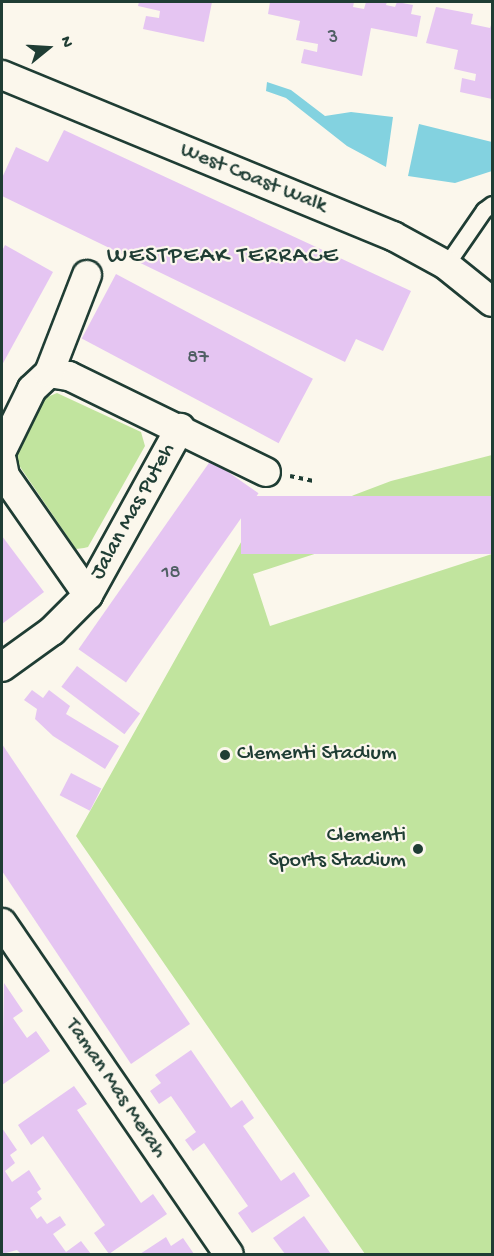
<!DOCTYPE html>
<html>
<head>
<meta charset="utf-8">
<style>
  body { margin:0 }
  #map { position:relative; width:494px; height:1256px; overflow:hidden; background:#fbf7ec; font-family:"Gochi Hand",sans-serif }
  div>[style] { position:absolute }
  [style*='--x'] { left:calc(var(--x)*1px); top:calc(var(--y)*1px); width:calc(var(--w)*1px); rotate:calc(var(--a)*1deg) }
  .green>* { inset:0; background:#c1e49e }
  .water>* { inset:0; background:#83d2e0 }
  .building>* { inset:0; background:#e5c5f2; transform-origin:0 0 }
  .path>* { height:4px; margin-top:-2px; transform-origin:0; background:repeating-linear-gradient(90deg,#1f3d34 0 4.5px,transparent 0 9px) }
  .roads { filter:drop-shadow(2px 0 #1f3d34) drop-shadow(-2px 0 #1f3d34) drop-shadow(0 2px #1f3d34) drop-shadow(0 -2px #1f3d34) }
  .lane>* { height:15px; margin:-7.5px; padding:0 7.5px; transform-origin:7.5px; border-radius:7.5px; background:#fbf7ec }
  .street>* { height:28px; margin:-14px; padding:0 14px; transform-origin:14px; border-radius:14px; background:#fbf7ec }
  .dots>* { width:16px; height:16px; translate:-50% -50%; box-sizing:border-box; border:3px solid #fbf7ec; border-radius:50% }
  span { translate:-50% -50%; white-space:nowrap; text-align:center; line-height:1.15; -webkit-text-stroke:4.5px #fbf7ec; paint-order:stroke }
  .number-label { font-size:20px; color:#505f64 }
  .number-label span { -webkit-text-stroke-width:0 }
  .street-label { font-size:22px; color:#1f3d34 }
  .poi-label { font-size:22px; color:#1f3d34 }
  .left { translate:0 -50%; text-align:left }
  .right { translate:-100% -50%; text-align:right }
  .neighbourhood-label { font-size:24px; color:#1f3d34; letter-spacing:1.5px }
  .frame { position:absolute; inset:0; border:3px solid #1f3d34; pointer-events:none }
  .north { position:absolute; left:18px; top:18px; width:60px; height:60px; -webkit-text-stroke:4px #fbf7ec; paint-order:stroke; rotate:72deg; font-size:16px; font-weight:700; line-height:24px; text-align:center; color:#1f3d34 }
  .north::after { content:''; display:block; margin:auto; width:21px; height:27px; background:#1f3d34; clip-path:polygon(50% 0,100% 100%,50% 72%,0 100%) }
</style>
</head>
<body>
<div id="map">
  <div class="green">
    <i style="clip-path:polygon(57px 393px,141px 432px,145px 446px,88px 547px,84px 548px,76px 549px,16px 461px,15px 446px,40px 400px)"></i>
    <i style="clip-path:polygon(492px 455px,492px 496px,253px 574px,270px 626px,492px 554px,492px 1254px,365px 1254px,76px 836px,258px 512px,288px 534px,323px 510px,354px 495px,391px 481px)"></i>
  </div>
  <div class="water">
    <i style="clip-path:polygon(267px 82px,291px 90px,325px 116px,351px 112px,393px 117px,386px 167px,347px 146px,286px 98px,266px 91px)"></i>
    <i style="clip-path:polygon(419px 124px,492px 142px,492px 171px,455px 183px,408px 176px)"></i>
  </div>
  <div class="building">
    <i style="clip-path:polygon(139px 2px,212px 2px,204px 42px,143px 29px,146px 16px,159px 18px,160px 11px,138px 6px)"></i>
    <i style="clip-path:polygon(270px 2px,354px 2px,353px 7px,364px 9px,366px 2px,387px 2px,386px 5px,395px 7px,397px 2px,413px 5px,411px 14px,421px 16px,417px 37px,371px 28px,362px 76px,301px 63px,304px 49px,317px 52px,318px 44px,296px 40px,300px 21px,268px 14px)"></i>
    <i style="clip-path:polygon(436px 7px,473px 14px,471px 24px,490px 28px,492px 22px,492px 99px,460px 92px,462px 78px,475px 81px,476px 74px,454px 69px,458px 50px,426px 43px)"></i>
    <i style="clip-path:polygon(64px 130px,411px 291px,383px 351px,356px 339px,345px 362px,2px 196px,2px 178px,16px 147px,48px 162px)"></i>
    <i style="clip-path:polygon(5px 245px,53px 272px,2px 365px,2px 251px)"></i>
    <i style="left:116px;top:274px;width:223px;height:73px;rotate:28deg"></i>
    <i style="left:211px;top:460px;width:58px;height:231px;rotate:35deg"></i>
    <i style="left:492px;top:496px;width:58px;height:251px;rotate:90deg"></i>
    <i style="clip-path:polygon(2px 536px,44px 592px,2px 624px)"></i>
    <i style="left:77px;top:666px;width:79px;height:26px;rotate:37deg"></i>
    <i style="clip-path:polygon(32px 690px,43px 698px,49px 690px,70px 706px,66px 714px,119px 746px,105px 769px,53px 736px,35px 719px,37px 709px,24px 700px)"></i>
    <i style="clip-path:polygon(2px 744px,190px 1024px,131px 1064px,2px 871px)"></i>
    <i style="left:71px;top:773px;width:34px;height:25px;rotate:27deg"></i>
    <i style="clip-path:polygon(4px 983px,23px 1011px,13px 1018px,27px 1038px,36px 1031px,50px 1051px,2px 1085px)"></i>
    <i style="clip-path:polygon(191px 1050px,231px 1108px,242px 1100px,254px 1118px,243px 1126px,281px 1181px,294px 1172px,310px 1196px,252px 1233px,238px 1213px,248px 1206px,204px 1143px,193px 1151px,185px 1140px,196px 1132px,171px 1096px,159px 1104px,150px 1091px,161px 1083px,155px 1075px)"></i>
    <i style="clip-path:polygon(74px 1086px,87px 1104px,77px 1110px,141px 1203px,153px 1194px,167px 1214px,109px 1254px,94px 1233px,105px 1225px,43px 1136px,31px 1145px,18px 1125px)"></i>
    <i style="clip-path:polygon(2px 1128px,17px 1150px,10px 1155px,15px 1163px,5px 1171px,12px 1182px,29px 1170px,41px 1189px,37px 1192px,42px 1199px,30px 1208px,37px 1219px,41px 1216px,47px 1224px,60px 1216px,66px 1225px,53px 1234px,66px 1252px,81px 1241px,91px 1254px,21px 1254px,17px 1250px,2px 1254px)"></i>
    <i style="clip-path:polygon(304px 1216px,331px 1254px,285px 1254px,273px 1238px)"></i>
    <i style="clip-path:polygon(166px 1237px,171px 1246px,183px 1238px,194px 1254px,140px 1254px)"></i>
  </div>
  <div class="path">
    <i style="--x:290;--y:476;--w:24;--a:12"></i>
  </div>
  <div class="roads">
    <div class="lane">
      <i style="--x:446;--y:265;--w:67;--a:-55.4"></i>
      <i style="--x:484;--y:210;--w:10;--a:-37"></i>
    </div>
    <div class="street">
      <i style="--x:2;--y:75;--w:423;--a:22.4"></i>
      <i style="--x:393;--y:236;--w:60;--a:28.7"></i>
      <i style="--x:446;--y:265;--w:59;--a:38.8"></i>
      <i style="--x:49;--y:373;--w:20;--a:9"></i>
      <i style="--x:69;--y:376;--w:219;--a:26"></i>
      <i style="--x:2;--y:450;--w:68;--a:-63.8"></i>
      <i style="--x:32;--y:389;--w:23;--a:-43"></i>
      <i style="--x:49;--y:373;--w:105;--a:-68.8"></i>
      <i style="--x:2;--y:461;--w:15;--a:79"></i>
      <i style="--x:5;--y:476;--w:145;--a:55.1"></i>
      <i style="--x:2;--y:667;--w:62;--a:-35.8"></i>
      <i style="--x:52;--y:631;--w:51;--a:-45"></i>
      <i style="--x:88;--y:595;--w:191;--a:-61.1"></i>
      <i style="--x:2;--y:923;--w:401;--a:55.6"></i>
    </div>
  </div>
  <div class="dots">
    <i style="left:225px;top:755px;background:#1f3d34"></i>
    <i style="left:418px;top:849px;background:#1f3d34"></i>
  </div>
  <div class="number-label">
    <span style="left:333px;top:38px">3</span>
    <span style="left:198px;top:358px">87</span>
    <span style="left:171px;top:573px">18</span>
  </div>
  <div class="street-label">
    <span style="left:253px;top:179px;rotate:22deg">West Coast Walk</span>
    <span style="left:134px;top:512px;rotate:-61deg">Jalan Mas Puteh</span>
    <span style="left:115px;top:1089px;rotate:56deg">Taman Mas Merah</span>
  </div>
  <div class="poi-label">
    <span class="left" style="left:237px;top:755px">Clementi Stadium</span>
    <span class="right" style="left:406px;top:849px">Clementi<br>Sports Stadium</span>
  </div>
  <div class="neighbourhood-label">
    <span style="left:223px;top:257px">WESTPEAK TERRACE</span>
  </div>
  <div class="frame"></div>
  <div class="north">N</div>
</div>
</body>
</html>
